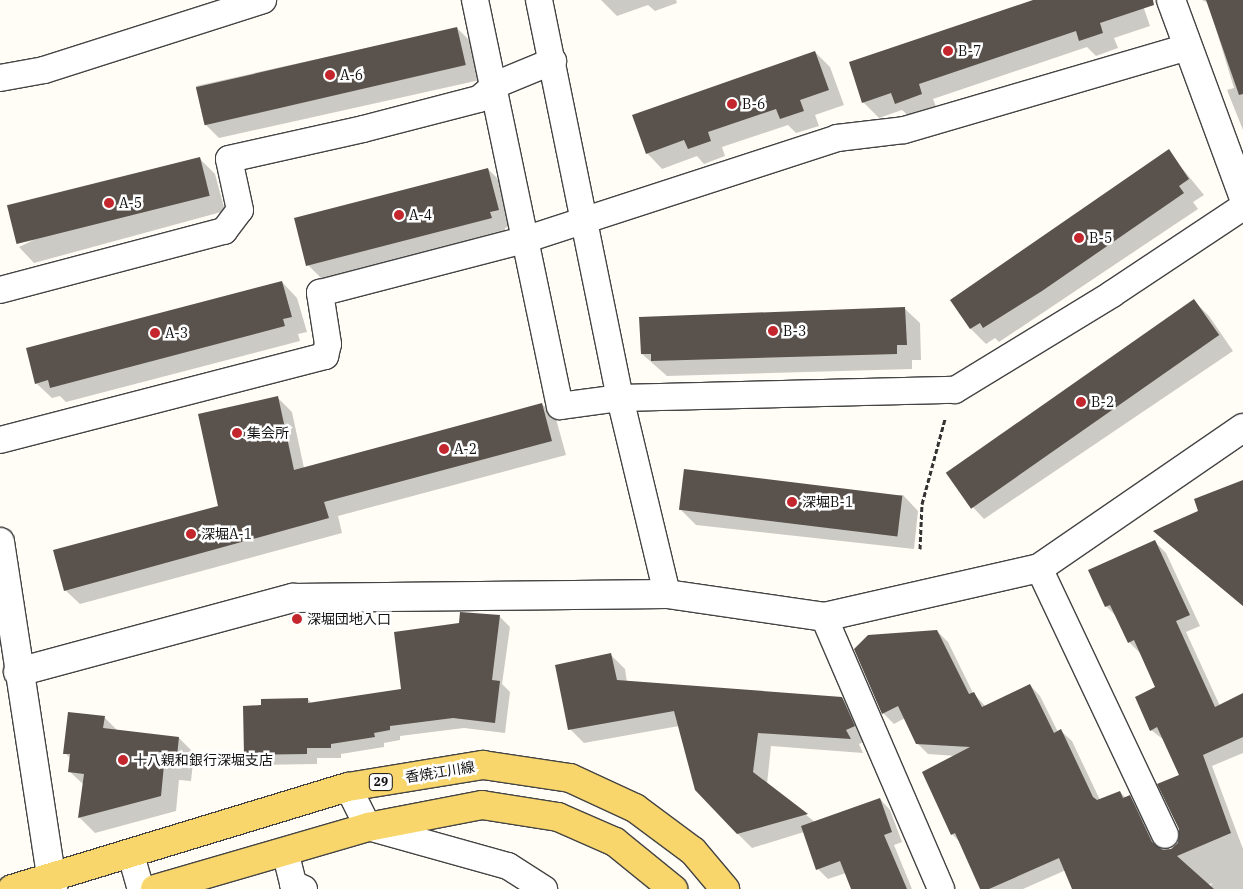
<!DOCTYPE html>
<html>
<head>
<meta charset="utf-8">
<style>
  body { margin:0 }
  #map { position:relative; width:1243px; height:889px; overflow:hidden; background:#fffdf5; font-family:"IBM Plex Serif","Noto Sans JP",serif }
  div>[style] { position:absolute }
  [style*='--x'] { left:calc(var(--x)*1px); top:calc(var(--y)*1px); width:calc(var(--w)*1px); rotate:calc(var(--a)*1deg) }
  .shadow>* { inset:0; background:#0003 }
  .building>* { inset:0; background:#5a524d; transform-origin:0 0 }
  .path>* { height:3px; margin-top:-1.5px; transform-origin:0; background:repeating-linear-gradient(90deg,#333 0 5px,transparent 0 7.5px) }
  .roads { filter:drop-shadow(1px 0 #444) drop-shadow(-1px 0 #444) drop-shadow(0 1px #444) drop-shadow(0 -1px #444) }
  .minor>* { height:26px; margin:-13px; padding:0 13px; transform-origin:13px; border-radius:13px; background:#fff }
  .tertiary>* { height:28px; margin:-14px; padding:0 14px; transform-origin:14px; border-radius:14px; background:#fff }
  .primary>* { height:28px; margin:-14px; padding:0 14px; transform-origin:14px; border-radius:14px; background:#f9d66b }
  .dots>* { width:14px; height:14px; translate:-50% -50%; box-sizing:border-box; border:2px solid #fff; border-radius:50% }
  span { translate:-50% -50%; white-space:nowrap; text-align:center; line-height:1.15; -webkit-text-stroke:5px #fff; paint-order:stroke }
  .shield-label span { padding:1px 4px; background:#fff; border:1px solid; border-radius:4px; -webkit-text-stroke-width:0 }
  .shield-label { font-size:12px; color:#111; font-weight:700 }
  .poi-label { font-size:14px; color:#111 }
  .left { translate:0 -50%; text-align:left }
  .street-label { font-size:14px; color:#111 }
</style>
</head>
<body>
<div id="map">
  <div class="shadow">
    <i style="clip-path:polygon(601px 0,676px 0,677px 3px,655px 11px,648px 5px,617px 16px)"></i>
    <i style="clip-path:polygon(1037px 0,1141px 0,1150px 26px,1114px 38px,1118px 48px,1096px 56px,1087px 47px,933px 99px,937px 109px,911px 118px,902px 110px,879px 118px,863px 102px)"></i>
    <i style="clip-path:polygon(1202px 0,1243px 0,1243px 130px,1227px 90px,1234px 88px,1208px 3px)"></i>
    <i style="clip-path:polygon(457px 28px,472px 43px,480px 80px,219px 138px,204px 123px,196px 86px)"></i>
    <i style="clip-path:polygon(815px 52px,830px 67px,844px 105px,815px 115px,819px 126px,796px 133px,788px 125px,722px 147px,725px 156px,704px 164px,697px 156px,662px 169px,647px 153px)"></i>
    <i style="clip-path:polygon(1168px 151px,1204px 195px,1193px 202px,1198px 209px,999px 342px,995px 338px,986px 344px,971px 329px,951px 300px)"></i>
    <i style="clip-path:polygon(200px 159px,215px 174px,225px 211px,34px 263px,19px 247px)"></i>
    <i style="clip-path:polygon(488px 169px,503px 184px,514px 225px,505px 228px,506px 233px,323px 280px,308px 265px)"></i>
    <i style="clip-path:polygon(282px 282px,297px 298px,307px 332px,298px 334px,300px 341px,66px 402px,60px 396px,52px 398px,36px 383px)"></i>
    <i style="clip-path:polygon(1194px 301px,1209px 316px,1233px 351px,984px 519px,969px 503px)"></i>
    <i style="clip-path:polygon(904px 308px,920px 323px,921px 360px,912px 360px,912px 369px,667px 376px,642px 354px)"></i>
    <i style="clip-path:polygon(277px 397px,292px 412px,304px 468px,542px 404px,556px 419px,566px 455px,338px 516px,342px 533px,80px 604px,65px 590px,220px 507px)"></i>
    <i style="clip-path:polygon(1243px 482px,1243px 606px,1155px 532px,1200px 511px)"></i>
    <i style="clip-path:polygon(903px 495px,918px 511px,914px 549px,696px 525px,681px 510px)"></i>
    <i style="clip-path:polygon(1155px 542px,1166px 553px,1200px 626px,1186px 632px,1220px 706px,1243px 695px,1243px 753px,1212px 766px,1243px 849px,1243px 889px,1207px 889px,1213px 883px,1198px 889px,1074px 889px,1066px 870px,1023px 889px,982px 889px,961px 843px,952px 834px,956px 756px,928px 754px,917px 743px,905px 718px,894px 724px,883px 713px,937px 631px,948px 642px,973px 693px,986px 707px,1030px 685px,1040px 696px,1058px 732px,1061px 731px,1072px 741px,1100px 800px,1120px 792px,1126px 798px,1129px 797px,1140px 808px,1160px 849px,1173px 849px,1181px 837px,1180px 776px,1164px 740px,1151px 730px,1157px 688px,1140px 653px,1129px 642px,1118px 618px,1106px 606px)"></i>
    <i style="clip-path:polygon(499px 616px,510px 627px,502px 684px,510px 692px,505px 733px,464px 728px,400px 736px,400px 740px,384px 743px,384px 747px,341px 754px,341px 758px,317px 758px,317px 764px,256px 765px,246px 755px,262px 706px,308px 699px,312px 704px,403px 690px,460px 624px)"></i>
    <i style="clip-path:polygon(611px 655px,625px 669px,627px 682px,842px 698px,856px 713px,868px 740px,859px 744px,863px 753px,771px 746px,767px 784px,815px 822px,880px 799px,890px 810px,902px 842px,894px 845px,912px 889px,852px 889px,846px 873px,828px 879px,818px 869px,804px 832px,752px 848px,738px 834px,679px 726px,584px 743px,570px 729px)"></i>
    <i style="clip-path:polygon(104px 717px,118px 731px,179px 738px,194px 753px,191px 781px,179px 780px,176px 811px,95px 833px,80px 818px,84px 785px,69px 771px,71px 759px,65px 753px)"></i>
  </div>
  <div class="building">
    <i style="clip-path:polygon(1033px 0,1153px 0,1154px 5px,1100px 23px,1103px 33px,1079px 41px,1076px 31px,919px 84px,922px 94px,895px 104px,891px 93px,862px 103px,849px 62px)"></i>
    <i style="clip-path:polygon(1206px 0,1243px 0,1243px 94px,1239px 95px)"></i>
    <i style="left:457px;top:27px;width:39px;height:268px;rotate:77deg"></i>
    <i style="clip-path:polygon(815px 51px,829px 90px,800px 100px,804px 111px,780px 119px,776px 109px,708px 132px,711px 141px,688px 149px,684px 140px,646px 154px,632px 115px)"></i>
    <i style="clip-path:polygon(1169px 149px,1189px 179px,1179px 186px,1184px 193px,1042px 291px,983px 328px,980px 323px,970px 329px,950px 300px)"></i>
    <i style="left:200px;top:157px;width:40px;height:199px;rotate:76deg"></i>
    <i style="clip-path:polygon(488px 168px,499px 210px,490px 212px,492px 218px,306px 266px,294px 218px)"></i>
    <i style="clip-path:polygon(282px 281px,292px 317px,283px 319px,285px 326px,50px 388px,48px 380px,35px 384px,26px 348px)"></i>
    <i style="left:1194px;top:299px;width:44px;height:303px;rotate:55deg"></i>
    <i style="clip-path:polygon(905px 307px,907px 345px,897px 345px,897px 354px,651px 361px,651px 354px,641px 354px,639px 317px)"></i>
    <i style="clip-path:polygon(278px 396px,294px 470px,542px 403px,552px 441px,324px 502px,329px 518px,64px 591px,53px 550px,218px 506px,198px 414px)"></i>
    <i style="left:684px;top:469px;width:220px;height:41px;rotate:7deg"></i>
    <i style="clip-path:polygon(1243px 480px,1243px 606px,1153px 531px,1198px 511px,1194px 499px)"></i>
    <i style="clip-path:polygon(1155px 540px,1190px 615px,1176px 621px,1215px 707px,1243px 693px,1243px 737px,1203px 755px,1231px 833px,1177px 856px,1214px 889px,1072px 889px,1059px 858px,989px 889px,980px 889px,955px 833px,951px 835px,922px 772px,970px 747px,916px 744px,898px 706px,882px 714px,854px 649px,868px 635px,937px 630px,969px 694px,974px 692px,982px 707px,1030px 684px,1054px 733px,1061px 729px,1093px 797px,1097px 800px,1120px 791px,1123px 798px,1130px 795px,1152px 842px,1163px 850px,1171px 849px,1178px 843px,1179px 829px,1157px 784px,1179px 775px,1157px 727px,1150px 731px,1135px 697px,1155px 687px,1134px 640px,1128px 643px,1110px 605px,1105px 607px,1088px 570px)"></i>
    <i style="clip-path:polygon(460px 612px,500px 615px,492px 680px,500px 681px,495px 723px,453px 718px,390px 726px,390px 730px,374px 733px,375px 737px,331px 744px,331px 748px,307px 748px,307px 754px,244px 755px,243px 706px,261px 705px,261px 699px,308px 698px,308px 703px,401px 689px,394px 632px,459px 623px)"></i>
    <i style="clip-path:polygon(611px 653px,617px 680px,842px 697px,855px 726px,846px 730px,851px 739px,758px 733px,753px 772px,808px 814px,737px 834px,695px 790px,674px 711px,568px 730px,555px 665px)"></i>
    <i style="clip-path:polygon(68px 712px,105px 716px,103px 728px,179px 737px,176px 766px,164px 765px,161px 796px,78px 818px,84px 774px,68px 772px,70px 754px,63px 754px)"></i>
    <i style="clip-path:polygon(880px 798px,892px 832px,884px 835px,907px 889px,851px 889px,840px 861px,816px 870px,801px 826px)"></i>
  </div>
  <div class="path">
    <i style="--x:920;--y:549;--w:45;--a:-87.5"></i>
    <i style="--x:922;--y:504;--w:88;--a:-74.9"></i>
  </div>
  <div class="roads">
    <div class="minor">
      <i style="--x:475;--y:0;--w:415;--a:78.2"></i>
      <i style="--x:560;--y:406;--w:61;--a:-7.6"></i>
      <i style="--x:620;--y:398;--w:335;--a:-1.4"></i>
      <i style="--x:955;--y:390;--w:184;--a:-31.4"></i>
      <i style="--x:1112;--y:294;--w:157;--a:-33.6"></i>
      <i style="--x:539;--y:0;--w:406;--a:78.5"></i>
      <i style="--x:620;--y:398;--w:202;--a:76.5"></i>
      <i style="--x:0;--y:78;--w:45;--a:-10.3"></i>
      <i style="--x:44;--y:70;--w:230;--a:-17.7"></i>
      <i style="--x:0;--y:290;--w:232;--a:-14.8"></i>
      <i style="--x:224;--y:231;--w:26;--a:-53"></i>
      <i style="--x:240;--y:210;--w:52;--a:-102.2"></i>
      <i style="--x:229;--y:159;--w:137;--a:-12.6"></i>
      <i style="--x:363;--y:129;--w:120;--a:-14.5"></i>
      <i style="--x:479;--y:99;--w:21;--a:-41"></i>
      <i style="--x:495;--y:85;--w:63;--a:-22.5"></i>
      <i style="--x:0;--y:440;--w:336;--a:-14.5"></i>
      <i style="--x:325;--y:356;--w:12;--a:-76"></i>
      <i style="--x:328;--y:344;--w:52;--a:-98.9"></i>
      <i style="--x:320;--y:293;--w:214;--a:-14.6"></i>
      <i style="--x:527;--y:239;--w:326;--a:-18"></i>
      <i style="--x:837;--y:138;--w:67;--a:-6.8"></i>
      <i style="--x:904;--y:130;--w:295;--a:-16.3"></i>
      <i style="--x:1039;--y:568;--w:295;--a:64.7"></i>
      <i style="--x:824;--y:617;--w:296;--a:66.7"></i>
      <i style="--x:348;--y:787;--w:45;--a:63.4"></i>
      <i style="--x:368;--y:827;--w:145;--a:15.6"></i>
      <i style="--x:508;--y:866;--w:43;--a:32.6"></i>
      <i style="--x:285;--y:851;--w:34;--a:76"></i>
      <i style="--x:293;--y:884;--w:12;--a:24"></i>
      <i style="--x:131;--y:855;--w:35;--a:74"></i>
    </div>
    <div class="tertiary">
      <i style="--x:1171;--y:0;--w:209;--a:69.8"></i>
      <i style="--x:0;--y:542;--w:351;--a:81.3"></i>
      <i style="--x:18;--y:672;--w:285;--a:-15.1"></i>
      <i style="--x:293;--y:598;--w:374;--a:-0.6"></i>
      <i style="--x:667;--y:594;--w:159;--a:8.3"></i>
      <i style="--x:824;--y:617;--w:221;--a:-12.8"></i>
      <i style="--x:1039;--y:568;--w:247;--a:-34.5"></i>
    </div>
    <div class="primary">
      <i style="--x:12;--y:889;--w:351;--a:-16.9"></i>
      <i style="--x:348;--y:787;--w:137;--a:-9.3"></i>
      <i style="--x:483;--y:765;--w:88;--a:8.5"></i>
      <i style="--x:570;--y:778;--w:72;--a:24.8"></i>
      <i style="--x:635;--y:808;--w:72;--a:36.6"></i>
      <i style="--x:693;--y:851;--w:50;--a:49.9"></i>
      <i style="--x:155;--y:889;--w:222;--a:-16.2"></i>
      <i style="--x:368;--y:827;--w:116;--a:-10.9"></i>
      <i style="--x:482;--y:805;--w:77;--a:9"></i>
      <i style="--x:558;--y:817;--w:62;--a:23.7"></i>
      <i style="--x:615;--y:842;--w:75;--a:39"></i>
    </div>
  </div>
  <div class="dots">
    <i style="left:948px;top:51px;background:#c4262e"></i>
    <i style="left:330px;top:75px;background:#c4262e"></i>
    <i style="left:732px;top:104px;background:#c4262e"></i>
    <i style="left:109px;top:203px;background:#c4262e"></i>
    <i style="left:399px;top:215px;background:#c4262e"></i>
    <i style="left:1079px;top:238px;background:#c4262e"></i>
    <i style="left:773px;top:331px;background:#c4262e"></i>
    <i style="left:155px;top:333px;background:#c4262e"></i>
    <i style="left:1081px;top:402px;background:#c4262e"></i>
    <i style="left:237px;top:433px;background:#c4262e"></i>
    <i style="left:444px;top:449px;background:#c4262e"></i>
    <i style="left:792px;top:502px;background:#c4262e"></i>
    <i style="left:191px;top:534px;background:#c4262e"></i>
    <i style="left:297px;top:619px;background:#c4262e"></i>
    <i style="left:123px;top:760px;background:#c4262e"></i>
  </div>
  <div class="shield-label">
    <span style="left:381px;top:782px">29</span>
  </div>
  <div class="poi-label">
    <span class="left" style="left:958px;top:51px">B-7</span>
    <span class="left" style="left:340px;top:75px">A-6</span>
    <span class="left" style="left:742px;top:104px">B-6</span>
    <span class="left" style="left:119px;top:203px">A-5</span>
    <span class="left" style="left:409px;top:215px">A-4</span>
    <span class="left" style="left:1089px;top:238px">B-5</span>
    <span class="left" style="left:783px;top:331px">B-3</span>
    <span class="left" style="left:165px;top:333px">A-3</span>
    <span class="left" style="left:1091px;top:402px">B-2</span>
    <span class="left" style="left:247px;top:433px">集会所</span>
    <span class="left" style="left:454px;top:449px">A-2</span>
    <span class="left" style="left:802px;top:502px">深堀B-1</span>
    <span class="left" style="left:201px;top:534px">深堀A-1</span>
    <span class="left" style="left:307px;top:619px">深堀団地入口</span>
    <span class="left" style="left:133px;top:760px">十八親和銀行深堀支店</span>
  </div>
  <div class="street-label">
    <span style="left:440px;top:772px;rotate:-9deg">香焼江川線</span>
  </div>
</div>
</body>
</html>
